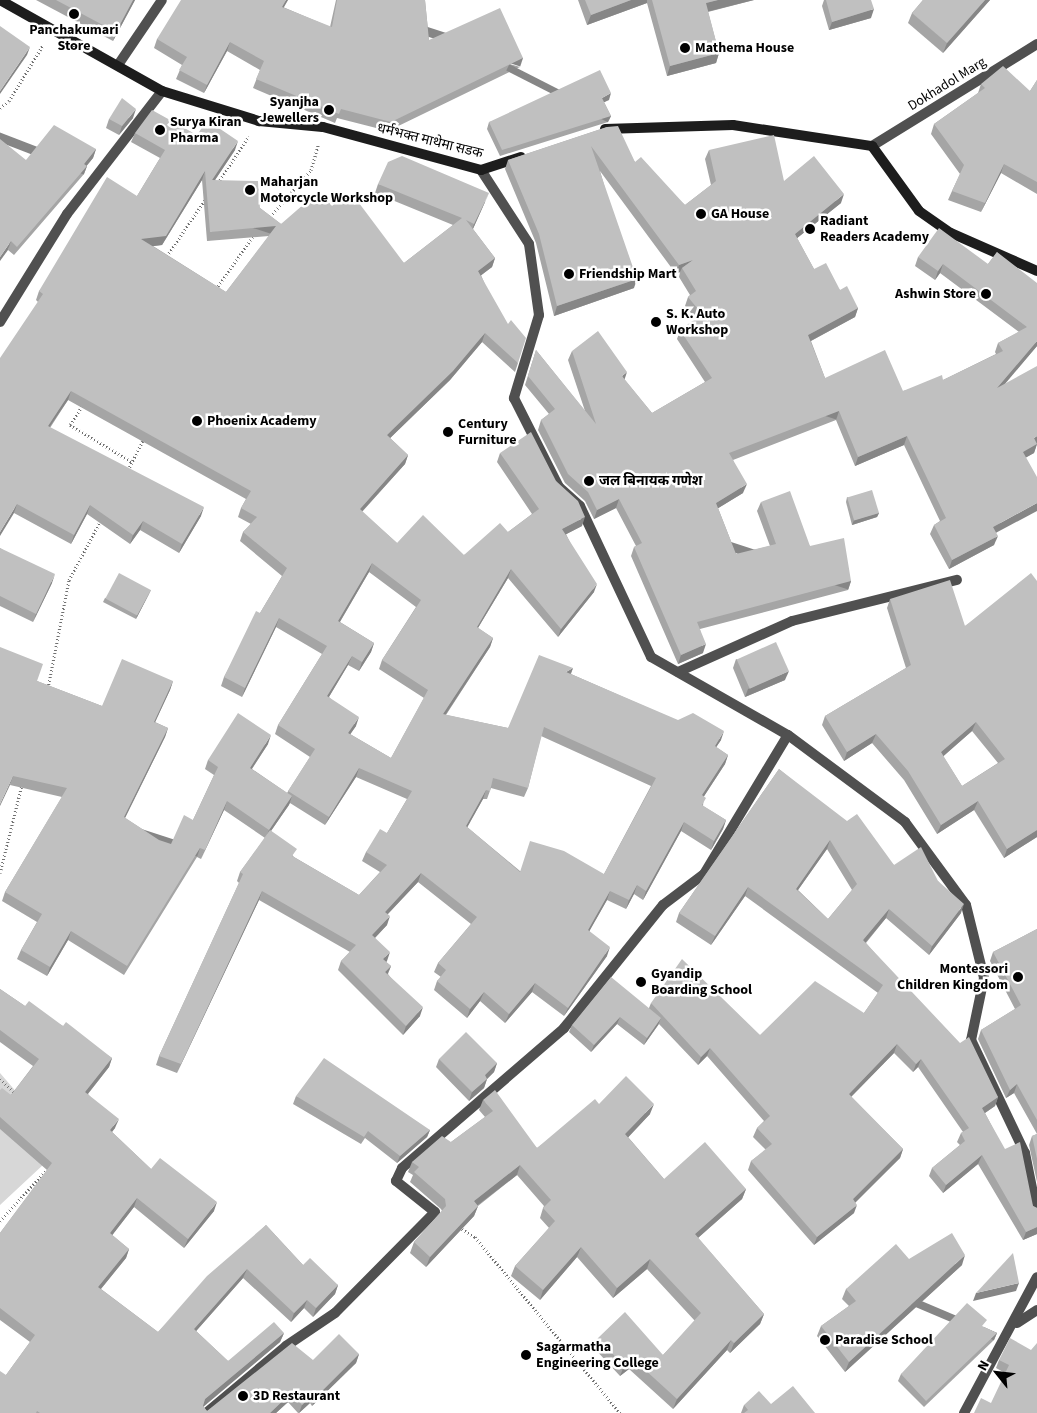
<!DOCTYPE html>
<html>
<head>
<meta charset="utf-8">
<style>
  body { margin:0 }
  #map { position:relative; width:1037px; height:1413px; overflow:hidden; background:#fff; font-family:"Source Sans 3","Noto Sans Devanagari",sans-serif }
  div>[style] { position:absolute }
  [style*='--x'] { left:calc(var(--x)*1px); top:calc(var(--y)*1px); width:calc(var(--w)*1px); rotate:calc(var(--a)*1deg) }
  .green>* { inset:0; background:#d7d7d7 }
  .path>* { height:3px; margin-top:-1.5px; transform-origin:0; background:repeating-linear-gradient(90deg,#727272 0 1px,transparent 0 3.5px) }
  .street>* { height:10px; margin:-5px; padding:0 5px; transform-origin:5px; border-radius:5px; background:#505050 }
  .secondary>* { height:10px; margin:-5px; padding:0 5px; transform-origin:5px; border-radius:5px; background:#1d1d1d }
  .wall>* { inset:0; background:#a5a5a5 }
  .shaded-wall>* { inset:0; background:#868686; transform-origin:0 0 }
  .building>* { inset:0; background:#c0c0c0; transform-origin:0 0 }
  .dots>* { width:14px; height:14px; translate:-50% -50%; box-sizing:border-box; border:2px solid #fff; border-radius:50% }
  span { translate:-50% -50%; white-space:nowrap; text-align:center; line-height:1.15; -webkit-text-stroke:5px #fff; paint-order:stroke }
  .poi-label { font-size:14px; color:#000; font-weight:700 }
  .left { translate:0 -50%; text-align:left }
  .right { translate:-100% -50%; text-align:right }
  .street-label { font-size:14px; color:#000 }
  .north { position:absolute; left:972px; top:1348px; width:50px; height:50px; -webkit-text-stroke:4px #fff; paint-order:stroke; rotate:299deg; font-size:14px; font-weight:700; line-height:20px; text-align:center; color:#000 }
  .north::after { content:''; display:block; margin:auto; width:18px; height:22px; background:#000; clip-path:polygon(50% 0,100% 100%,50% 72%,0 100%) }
</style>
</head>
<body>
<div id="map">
  <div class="green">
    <i style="clip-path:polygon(0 1073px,25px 1102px,73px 1137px,0 1205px)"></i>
  </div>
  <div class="path">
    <i style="--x:0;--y:108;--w:11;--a:-38"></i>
    <i style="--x:9;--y:101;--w:66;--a:-58.7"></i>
    <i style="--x:218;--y:183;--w:56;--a:-56.6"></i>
    <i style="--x:268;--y:219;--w:65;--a:-48.7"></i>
    <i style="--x:311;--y:170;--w:26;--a:-74"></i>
    <i style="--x:165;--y:259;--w:71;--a:-55.9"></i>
    <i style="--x:216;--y:289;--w:66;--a:-54.9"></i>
    <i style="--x:82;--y:406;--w:22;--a:122"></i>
    <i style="--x:70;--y:425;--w:72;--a:30.8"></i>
    <i style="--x:128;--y:470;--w:36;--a:-63"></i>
    <i style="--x:48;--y:688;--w:110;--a:-79"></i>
    <i style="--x:69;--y:580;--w:68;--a:-61.9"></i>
    <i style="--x:0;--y:873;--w:91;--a:-76"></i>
    <i style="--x:0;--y:1079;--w:22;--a:43"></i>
    <i style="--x:0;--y:1221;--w:73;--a:-47.8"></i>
    <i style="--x:459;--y:1227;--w:19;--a:32"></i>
    <i style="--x:475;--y:1237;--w:228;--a:50.5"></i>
  </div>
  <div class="street">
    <i style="--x:118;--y:65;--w:78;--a:-55.9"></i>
    <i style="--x:872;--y:146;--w:194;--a:-31.7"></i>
    <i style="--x:481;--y:170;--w:88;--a:57"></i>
    <i style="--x:529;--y:244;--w:72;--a:82"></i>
    <i style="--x:539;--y:315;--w:87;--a:106.8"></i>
    <i style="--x:514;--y:398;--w:100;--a:63.2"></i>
    <i style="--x:559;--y:487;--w:28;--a:42"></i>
    <i style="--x:580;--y:506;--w:167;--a:64.8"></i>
    <i style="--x:651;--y:657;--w:158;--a:29.7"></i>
    <i style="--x:788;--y:735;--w:146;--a:36.6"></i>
    <i style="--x:905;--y:822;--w:103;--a:53.7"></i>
    <i style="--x:966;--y:905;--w:75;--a:76.1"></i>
    <i style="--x:984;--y:978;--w:63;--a:101.8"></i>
    <i style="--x:971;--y:1040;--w:125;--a:64.5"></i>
    <i style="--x:1025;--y:1153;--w:61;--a:78.7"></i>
    <i style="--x:0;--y:322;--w:127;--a:-58.2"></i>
    <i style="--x:67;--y:214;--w:155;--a:-52.3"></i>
    <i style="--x:678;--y:672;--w:125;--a:-24.1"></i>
    <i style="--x:792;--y:621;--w:170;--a:-14"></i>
    <i style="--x:1017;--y:1323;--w:24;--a:-33"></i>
    <i style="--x:206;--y:1413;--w:104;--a:-39.9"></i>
    <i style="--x:286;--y:1346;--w:59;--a:-34"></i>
    <i style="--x:335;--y:1313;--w:142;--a:-45.3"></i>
    <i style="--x:435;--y:1212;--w:50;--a:-141.5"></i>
    <i style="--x:396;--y:1181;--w:14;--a:-65"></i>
    <i style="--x:402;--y:1168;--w:214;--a:-40.8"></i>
    <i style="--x:564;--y:1028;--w:158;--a:-51.2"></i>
    <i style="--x:663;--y:905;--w:51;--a:-37.1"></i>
    <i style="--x:704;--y:874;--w:162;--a:-58.9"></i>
    <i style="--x:964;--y:1413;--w:154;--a:-61.8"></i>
  </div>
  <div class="secondary">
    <i style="--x:0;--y:0;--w:186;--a:29.3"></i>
    <i style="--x:162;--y:91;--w:102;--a:17.2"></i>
    <i style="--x:259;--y:121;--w:64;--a:5.4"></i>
    <i style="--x:323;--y:127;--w:164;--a:15.2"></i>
    <i style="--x:481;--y:170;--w:42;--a:-18"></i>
    <i style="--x:605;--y:129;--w:128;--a:-1.8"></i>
    <i style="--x:733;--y:125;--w:141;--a:8.6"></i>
    <i style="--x:872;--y:146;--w:80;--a:54.1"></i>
    <i style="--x:919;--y:211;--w:39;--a:35"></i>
    <i style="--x:951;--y:233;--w:94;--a:23.8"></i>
  </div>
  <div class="wall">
    <i style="clip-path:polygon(36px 0,135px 0,113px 41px)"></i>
    <i style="clip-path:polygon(288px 0,283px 7px,330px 27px,336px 0,425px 0,429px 40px,520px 67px,388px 131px,337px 118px,335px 123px,253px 88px,260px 70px,227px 51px,204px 93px,176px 79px,182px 65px,154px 48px,157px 39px)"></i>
    <i style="clip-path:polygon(578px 0,754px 0,708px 12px,719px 53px,716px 63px,667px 76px,647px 3px,587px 25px)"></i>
    <i style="clip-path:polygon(824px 0,871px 0,871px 18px,829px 30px,822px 6px)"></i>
    <i style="clip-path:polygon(923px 0,990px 0,943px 53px,908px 23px,912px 13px)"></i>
    <i style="clip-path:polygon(1037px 80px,1037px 194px,1001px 173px,981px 212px,948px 200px,952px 191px,960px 174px,931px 134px,934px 124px,978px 93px,981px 84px,1030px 91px)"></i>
    <i style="clip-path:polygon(609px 100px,604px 102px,611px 116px,608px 122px,500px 156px,487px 129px,489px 122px)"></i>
    <i style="clip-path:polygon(133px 118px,119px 135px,106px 128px,109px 119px)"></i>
    <i style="clip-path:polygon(607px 127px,635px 162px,685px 205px,711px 185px,705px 159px,709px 150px,784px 181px,841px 203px,797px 238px,814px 269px,840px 290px,858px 308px,855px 317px,811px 341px,825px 378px,903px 391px,943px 380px,996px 354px,995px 352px,998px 343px,1019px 332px,940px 273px,935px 280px,915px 266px,918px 257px,988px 264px,997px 252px,1037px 346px,1005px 383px,1037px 444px,1034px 453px,1026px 457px,996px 533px,994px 545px,949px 569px,930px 534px,934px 525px,940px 521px,904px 445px,855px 466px,836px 420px,733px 460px,743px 493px,718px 508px,736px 554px,770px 546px,757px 511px,761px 502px,810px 546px,851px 581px,848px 590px,700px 629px,703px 653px,678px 664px,631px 556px,634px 547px,636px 546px,616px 508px,594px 519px,585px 501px,565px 483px,538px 430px,541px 420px,549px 414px,525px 385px,536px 350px,585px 411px,568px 360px,572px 351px,624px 379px,652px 413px,705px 382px,677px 339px,680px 330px,696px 319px,685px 306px,688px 297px,690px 295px,679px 277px,680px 272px,676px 274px,600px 171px,634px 288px,554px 316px,536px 243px,505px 169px,508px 160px)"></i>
    <i style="clip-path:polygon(evenodd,135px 133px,197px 135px,235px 150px,215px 180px,260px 208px,281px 224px,332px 206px,404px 263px,453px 225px,375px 193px,378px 184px,485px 202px,473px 229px,495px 258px,492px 267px,481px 275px,518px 363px,515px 372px,482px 342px,450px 380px,390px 438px,408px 455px,405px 464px,362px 512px,397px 543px,464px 555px,508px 532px,532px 514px,497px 462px,500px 453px,556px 481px,582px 526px,566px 534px,594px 592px,558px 637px,508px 578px,478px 628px,493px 638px,490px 647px,446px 715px,508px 728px,573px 668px,571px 674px,721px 740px,716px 747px,728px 755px,725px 764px,704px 796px,703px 806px,726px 820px,723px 829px,711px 850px,681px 831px,643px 900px,634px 894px,626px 909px,607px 900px,589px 931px,607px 956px,564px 1016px,532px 992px,505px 1023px,480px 1001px,467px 1018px,434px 990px,437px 981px,441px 977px,434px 972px,438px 963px,471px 924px,418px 882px,388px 914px,387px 925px,375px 938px,387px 961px,386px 962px,391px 966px,388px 974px,420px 1016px,403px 1035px,338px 970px,341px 961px,350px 952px,259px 900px,177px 1073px,156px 1065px,159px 1056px,239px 883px,237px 881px,240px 872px,265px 838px,224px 810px,201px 859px,197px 857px,124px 975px,68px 940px,47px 976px,17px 959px,21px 950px,37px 922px,2px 901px,5px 892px,62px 797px,10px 785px,37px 681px,102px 706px,173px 681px,170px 690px,155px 722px,168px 728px,165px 737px,125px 818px,159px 840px,171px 844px,193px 820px,214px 775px,205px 769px,208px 760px,268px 744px,252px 769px,287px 793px,310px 757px,275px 734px,278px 725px,322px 654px,276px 627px,242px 697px,221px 686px,224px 677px,260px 613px,282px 576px,240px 541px,243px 532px,251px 524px,238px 517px,241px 508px,246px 499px,68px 400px,50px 428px,201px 516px,179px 553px,140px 530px,130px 544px,87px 514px,71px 544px,14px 513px,38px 302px,36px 300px,39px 291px,137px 196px,160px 158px,131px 142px,135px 133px,202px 180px,207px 241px,269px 236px,226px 292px,153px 246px,162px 245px,202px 180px,135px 133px,369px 572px,416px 607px,382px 660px,379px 669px,424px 698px,391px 758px,350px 734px,356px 726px,329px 697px,348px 665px,359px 671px,371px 652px,374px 643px,340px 622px,369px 572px,135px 133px,541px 736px,651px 786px,604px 874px,520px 871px,467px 827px,483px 799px,487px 799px,491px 788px,524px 797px,528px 788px,541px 736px,135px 133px,356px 777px,407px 799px,387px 833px,366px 852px,362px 861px,380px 872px,359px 895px,294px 857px,271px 831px,290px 803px,325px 825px,356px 777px)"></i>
    <i style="clip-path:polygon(96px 149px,93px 158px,86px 166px,87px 166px,84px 174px,14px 255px,8px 250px,26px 160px)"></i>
    <i style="clip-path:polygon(847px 497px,879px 513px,877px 517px,852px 525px,846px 502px)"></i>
    <i style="clip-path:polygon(0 548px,52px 583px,33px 622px,0 606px)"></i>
    <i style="clip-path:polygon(evenodd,1037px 581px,1037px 837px,1004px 858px,974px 810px,937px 834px,904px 780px,872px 743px,844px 761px,822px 725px,825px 716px,906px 668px,887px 608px,890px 599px,965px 626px,1037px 581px,972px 731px,998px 763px,962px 786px,943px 756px,972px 731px)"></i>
    <i style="clip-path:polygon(151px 590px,136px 619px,103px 602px,105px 598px)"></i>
    <i style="clip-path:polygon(736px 659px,785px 680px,745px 697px,733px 668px)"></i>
    <i style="clip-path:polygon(evenodd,779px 769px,894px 865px,938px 881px,961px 913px,929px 955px,886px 918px,866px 943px,998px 1097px,995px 1106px,985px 1113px,1033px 1206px,1037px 1208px,1037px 1234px,1023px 1240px,978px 1164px,943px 1193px,929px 1176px,932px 1168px,960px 1145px,957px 1142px,961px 1133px,963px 1132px,918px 1067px,913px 1072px,894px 1053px,851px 1097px,903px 1149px,900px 1158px,855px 1202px,854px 1213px,814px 1245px,748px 1170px,751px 1161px,766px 1150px,753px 1137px,757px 1128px,764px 1121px,707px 1056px,698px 1065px,659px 1024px,644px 1045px,617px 1024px,591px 1052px,569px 1032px,572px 1025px,649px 1008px,651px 1003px,760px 1035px,864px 1013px,878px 993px,745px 896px,711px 945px,676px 922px,679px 913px,779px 769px,827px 849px,852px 890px,828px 919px,798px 890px,827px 849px)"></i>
    <i style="clip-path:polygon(1037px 929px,1037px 1182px,1029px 1145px,1032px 1136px,1037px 1134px,1014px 1093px,1006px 1098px,978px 1039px,981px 1030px,1015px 1009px,990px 961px,993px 952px)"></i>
    <i style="clip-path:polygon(0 989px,25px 1006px,63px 1026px,112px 1058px,109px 1067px,88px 1094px,115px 1128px,112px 1132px,151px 1169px,214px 1211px,184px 1248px,134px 1207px,112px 1235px,129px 1249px,126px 1258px,101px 1289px,158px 1332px,266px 1225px,303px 1265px,338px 1285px,335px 1294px,313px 1317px,304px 1308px,291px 1322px,243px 1278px,196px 1331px,228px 1361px,284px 1333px,280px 1342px,203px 1406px,207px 1411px,313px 1360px,359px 1354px,356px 1363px,312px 1406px,310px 1403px,299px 1413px,298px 1413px,288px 1402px,276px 1413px,0 1413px,6px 1375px,30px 1342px,0 1320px,0 1233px,47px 1170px,0 1129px,0 1090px,11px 1095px,33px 1066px,0 1042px)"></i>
    <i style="clip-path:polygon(439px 1059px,497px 1063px,494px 1072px,487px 1079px,484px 1088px,469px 1101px,436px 1067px)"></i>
    <i style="clip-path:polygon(296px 1096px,430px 1130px,427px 1137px,397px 1163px,365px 1138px,361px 1144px,293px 1104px)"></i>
    <i style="clip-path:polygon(483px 1100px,537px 1148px,599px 1104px,650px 1114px,628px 1137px,664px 1179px,746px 1189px,742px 1199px,698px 1238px,764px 1314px,760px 1324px,730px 1353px,727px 1350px,673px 1409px,629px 1369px,620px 1376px,594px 1348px,598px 1338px,663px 1355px,695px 1321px,647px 1269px,613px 1298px,577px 1257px,540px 1300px,511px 1276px,515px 1266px,549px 1228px,540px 1218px,543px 1208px,544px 1206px,517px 1175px,478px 1206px,474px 1216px,426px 1267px,410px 1253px,414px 1242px,442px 1211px,441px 1209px,410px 1182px,413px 1175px,408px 1172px,412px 1162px,451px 1142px,485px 1117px,479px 1110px)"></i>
    <i style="clip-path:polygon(909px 1259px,962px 1265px,845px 1372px,817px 1336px,821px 1326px,849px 1306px,842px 1299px,846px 1289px)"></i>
    <i style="clip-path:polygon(984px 1327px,997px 1333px,994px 1340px,924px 1407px,898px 1381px,901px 1374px)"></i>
    <i style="clip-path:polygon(1031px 1350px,1005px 1373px,996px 1368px,999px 1360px)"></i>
    <i style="clip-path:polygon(771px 1404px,815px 1413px,741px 1413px,744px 1405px)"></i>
  </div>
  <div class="shaded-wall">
    <i style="clip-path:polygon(133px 0,135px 0,134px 2px,113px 41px,116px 32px)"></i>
    <i style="clip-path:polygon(286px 0,288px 0,279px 16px,282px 7px)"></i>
    <i style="clip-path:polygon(631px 0,647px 0,647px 3px,587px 25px,591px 15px)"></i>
    <i style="clip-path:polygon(718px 0,754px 0,702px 13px,706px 3px)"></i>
    <i style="clip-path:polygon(985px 0,990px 0,943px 53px,947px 43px)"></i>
    <i style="clip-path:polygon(874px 9px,871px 18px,829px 30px,832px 22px)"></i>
    <i style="clip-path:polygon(230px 42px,227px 51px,204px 93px,207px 85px)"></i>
    <i style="clip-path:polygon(30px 47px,27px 55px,0 94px,0 91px)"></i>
    <i style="clip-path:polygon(719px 53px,716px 63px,667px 76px,670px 66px)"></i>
    <i style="left:523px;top:58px;width:9px;height:147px;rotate:108deg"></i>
    <i style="clip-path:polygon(611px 93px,609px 100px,600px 104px,602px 98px)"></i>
    <i style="clip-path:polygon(136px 109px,133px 118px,119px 135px,122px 126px)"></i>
    <i style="left:611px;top:116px;width:7px;height:114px;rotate:117deg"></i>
    <i style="clip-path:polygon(238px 141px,235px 150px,209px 189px,212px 180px)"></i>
    <i style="clip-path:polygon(96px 149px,93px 158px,81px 173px,84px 164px)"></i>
    <i style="clip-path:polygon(1004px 164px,1001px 173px,981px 212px,985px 203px)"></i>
    <i style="left:87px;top:166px;width:9px;height:107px;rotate:111deg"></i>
    <i style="clip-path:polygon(205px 171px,202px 180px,162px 245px,138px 248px,141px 239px)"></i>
    <i style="clip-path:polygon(489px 193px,485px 202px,471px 233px,474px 224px)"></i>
    <i style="clip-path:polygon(844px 194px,841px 203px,791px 243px,795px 234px)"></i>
    <i style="left:276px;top:226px;width:9px;height:66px;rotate:108deg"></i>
    <i style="clip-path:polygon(11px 241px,8px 250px,0 261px,0 257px)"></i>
    <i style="clip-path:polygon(495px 258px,492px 267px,475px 280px,478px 271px)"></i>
    <i style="clip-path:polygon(693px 260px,682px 268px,680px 272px,676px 274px,679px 265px)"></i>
    <i style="clip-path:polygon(943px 264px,940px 273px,935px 280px,938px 271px)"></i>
    <i style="clip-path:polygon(637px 279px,634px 288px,554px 316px,557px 306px)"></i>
    <i style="clip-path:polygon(858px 308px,855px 317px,805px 344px,808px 335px)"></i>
    <i style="clip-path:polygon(485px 333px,482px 342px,450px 380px,384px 444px,387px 435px)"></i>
    <i style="clip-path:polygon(1037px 341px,1037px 346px,994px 397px,997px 388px)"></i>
    <i style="clip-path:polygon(627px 372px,624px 381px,622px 376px)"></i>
    <i style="clip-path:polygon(71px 391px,68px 400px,44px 435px,48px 426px)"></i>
    <i style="left:839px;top:411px;width:9px;height:118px;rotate:108deg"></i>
    <i style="clip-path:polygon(907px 436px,904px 445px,855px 466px,858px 457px)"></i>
    <i style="clip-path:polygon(1037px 436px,1037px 444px,1034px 453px,1020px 461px,1023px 452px,1034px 438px)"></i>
    <i style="clip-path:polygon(408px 455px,405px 464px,356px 518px,360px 509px)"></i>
    <i style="clip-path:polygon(747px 484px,743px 493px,712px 512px,716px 503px)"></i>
    <i style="clip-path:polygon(619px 499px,616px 508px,594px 519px,597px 510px)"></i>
    <i style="clip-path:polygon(1037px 503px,1037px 511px,990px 536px,993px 527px)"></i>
    <i style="clip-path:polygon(17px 504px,14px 513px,0 536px,0 532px)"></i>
    <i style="clip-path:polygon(90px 505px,87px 514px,71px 544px,74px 535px)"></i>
    <i style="clip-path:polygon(204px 507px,201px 516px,179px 553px,182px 544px)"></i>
    <i style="clip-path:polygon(879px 513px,877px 517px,852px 525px,854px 520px)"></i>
    <i style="clip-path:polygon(585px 517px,582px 526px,559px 538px,562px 529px)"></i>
    <i style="clip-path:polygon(143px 521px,140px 530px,130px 544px,133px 535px)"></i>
    <i style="clip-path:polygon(998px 536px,994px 545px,949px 569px,952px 560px)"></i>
    <i style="clip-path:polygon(372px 563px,369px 572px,335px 630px,338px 621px)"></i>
    <i style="clip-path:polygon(511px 569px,508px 578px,473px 636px,477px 627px)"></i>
    <i style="clip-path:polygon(55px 574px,52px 583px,33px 622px,36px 614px)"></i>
    <i style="left:851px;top:581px;width:9px;height:159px;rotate:108deg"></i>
    <i style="clip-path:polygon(597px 584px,594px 592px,558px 637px,561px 629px)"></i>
    <i style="clip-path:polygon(151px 590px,149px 594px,136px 619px,137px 615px)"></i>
    <i style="clip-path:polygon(279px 618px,276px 627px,242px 697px,245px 688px)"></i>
    <i style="clip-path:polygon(493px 638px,490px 647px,440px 723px,443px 714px)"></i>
    <i style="clip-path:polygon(374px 643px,371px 652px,359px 671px,362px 662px)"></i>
    <i style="clip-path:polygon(706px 644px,703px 653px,678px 664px,681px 655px)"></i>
    <i style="clip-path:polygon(352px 656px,348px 665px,324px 705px,327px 696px)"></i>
    <i style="clip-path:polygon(573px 668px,569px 677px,566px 672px)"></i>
    <i style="clip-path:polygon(789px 671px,785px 680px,745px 697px,748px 689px)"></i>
    <i style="clip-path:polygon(173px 681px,170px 690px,151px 731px,154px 722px)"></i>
    <i style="clip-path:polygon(359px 717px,356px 726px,345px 742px,348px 733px)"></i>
    <i style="clip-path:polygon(976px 722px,972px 731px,938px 761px,941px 752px)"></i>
    <i style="clip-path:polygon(168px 728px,165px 737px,121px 826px,124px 817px)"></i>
    <i style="clip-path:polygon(724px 731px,721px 740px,711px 755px,715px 746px)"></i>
    <i style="clip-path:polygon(876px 734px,872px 743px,844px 761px,847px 752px)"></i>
    <i style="clip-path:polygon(271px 735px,268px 744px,247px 776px,250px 768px)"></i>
    <i style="clip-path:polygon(728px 755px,725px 764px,699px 804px,702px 795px)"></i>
    <i style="clip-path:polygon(359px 768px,356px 777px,325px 825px,329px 817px)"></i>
    <i style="clip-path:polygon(13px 776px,10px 785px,0 806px,0 804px)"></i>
    <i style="clip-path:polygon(486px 790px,483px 799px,463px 835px,466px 826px)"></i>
    <i style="clip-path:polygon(292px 796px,289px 805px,266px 838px,269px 830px)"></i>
    <i style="clip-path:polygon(227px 801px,224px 810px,201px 859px,205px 850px)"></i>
    <i style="clip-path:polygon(978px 801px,974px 810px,937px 834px,941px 825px)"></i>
    <i style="clip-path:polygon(726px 820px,723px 829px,711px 850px,714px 841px)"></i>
    <i style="clip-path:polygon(684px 822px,681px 831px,643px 900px,646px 891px)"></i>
    <i style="clip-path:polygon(1037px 830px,1037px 837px,1004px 858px,1007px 849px)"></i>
    <i style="clip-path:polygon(830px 840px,827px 849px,793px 897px,796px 889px)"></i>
    <i style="left:200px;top:848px;width:9px;height:139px;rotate:108deg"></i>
    <i style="clip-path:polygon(421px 873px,418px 882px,382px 920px,385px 912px)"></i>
    <i style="clip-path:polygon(637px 885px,634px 894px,626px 909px,629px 900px)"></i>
    <i style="clip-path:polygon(748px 887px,745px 896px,711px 945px,715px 936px)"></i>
    <i style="clip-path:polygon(262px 891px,259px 900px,177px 1073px,181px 1064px)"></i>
    <i style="clip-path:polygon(610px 891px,607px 900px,585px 939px,588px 930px)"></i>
    <i style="clip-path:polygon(964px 904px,961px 913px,929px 955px,932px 946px)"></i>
    <i style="clip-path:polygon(889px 909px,886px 918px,860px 949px,863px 940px)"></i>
    <i style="clip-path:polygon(390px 916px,387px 925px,369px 944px,372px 935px)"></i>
    <i style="clip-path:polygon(71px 931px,68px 940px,47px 976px,50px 967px)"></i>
    <i style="clip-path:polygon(610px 947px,607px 956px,564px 1016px,568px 1008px)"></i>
    <i style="clip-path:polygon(390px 952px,387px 961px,380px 968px,383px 959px)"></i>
    <i style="clip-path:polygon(391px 966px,387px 975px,385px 972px)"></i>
    <i style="clip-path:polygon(535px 983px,532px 992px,505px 1023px,509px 1014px)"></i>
    <i style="clip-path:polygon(484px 992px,480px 1001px,467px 1018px,470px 1009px)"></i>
    <i style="clip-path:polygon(423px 1007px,420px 1016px,403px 1035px,406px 1026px)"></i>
    <i style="clip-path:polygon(620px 1017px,617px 1024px,591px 1052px,594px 1045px)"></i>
    <i style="clip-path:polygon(661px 1018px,658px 1025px,644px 1045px,647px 1038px)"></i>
    <i style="clip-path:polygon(897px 1044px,894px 1053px,845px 1103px,849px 1094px)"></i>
    <i style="clip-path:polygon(710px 1048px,707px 1056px,698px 1065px,701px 1057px)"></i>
    <i style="clip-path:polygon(112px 1058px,109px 1067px,82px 1101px,85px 1092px)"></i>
    <i style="clip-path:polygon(921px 1059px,918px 1067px,913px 1072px,916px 1064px)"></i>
    <i style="clip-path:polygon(497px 1063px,494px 1072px,482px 1084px,485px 1075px)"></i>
    <i style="clip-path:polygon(487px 1079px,484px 1088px,469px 1101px,472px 1092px)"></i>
    <i style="clip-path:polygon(1017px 1084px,1014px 1093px,1006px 1098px,1010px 1090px)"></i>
    <i style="clip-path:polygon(998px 1097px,995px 1106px,979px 1117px,982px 1108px)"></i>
    <i style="clip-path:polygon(654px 1104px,650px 1114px,622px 1144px,625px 1134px)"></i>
    <i style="clip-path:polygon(119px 1119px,115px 1128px,107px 1138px,110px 1130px)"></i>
    <i style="clip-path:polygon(430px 1130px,427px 1137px,397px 1163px,400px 1156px)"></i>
    <i style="clip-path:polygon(903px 1149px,900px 1158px,850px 1208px,853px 1199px)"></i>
    <i style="clip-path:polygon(982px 1155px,978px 1164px,943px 1193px,946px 1185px)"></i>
    <i style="clip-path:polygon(520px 1165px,517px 1175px,470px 1211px,474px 1201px)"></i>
    <i style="clip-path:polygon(746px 1189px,742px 1199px,691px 1244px,695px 1234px)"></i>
    <i style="clip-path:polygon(137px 1198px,134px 1207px,107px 1242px,110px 1233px)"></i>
    <i style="clip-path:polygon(217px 1202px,214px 1211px,184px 1248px,188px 1239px)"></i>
    <i style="clip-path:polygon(857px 1205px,854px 1213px,814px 1245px,817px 1237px)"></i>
    <i style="clip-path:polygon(478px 1206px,474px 1216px,426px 1267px,430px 1257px)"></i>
    <i style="clip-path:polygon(1037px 1227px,1037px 1234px,1023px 1240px,1026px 1232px)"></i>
    <i style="clip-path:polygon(581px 1247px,577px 1257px,540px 1300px,543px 1290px)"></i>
    <i style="clip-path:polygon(129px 1249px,126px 1258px,95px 1296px,98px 1287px)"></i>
    <i style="clip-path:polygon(965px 1255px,962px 1265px,845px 1372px,849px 1362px)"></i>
    <i style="clip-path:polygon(650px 1259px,647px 1269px,613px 1298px,617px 1288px)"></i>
    <i style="clip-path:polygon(247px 1269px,243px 1278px,190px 1338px,194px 1329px)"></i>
    <i style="clip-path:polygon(1019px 1283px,1016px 1291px,973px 1301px,976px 1293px)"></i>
    <i style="clip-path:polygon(338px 1285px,335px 1294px,313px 1317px,316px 1308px)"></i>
    <i style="clip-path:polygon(307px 1300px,304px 1308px,291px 1322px,294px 1313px)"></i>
    <i style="clip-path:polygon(764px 1314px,760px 1324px,730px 1353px,734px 1343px)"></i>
    <i style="clip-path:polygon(284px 1333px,280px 1342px,202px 1408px,205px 1399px)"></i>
    <i style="left:997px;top:1333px;width:8px;height:98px;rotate:113deg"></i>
    <i style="clip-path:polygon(731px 1340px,727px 1350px,673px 1409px,677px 1399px)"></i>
    <i style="clip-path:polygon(359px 1354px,356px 1363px,312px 1406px,316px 1397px)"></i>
    <i style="clip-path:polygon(632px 1358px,629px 1369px,620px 1376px,624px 1366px)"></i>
    <i style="clip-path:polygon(291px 1393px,288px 1402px,276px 1413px,270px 1413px)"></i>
    <i style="clip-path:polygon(313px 1394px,310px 1403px,299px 1413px,302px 1405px)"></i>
  </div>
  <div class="building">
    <i style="clip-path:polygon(56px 0,133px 0,116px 32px)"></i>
    <i style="clip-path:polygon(181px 0,286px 0,282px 7px,332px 27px,337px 0,425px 0,429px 40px,500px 8px,523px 58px,391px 122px,341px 109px,339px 114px,256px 79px,264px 61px,230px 42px,207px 85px,179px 70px,187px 57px,157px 39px)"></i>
    <i style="clip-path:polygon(585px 0,631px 0,591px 15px)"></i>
    <i style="clip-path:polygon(652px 0,718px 0,706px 3px,719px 53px,670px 66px)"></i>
    <i style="clip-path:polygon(826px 0,871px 0,874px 9px,832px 22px)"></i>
    <i style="clip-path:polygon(923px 0,985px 0,947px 43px,912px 13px)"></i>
    <i style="clip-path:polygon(0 26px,30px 47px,0 91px)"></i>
    <i style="clip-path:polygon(1003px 66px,1030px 91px,1037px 80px,1037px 182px,1004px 164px,985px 203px,952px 191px,964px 165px,934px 124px,985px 88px,981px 84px)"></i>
    <i style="clip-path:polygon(600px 70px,611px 93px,602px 98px,611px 116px,502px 150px,489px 122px)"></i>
    <i style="clip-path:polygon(122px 98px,136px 109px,122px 126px,109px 119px)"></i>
    <i style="clip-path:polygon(evenodd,152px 110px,197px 135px,207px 120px,238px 141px,212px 180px,258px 181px,260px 208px,281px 224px,319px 191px,332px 206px,344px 195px,353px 195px,404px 263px,462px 218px,378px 184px,388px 162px,402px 156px,489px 193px,474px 224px,466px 220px,495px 258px,478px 271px,508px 324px,511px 320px,526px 338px,518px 363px,485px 333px,453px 371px,387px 435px,408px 455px,360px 509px,397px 543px,423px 515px,464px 555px,500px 523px,508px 532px,539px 509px,500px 453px,531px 432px,556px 481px,578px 501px,585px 517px,562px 529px,597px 584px,561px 629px,511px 569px,477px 627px,493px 638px,443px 714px,508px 728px,539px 655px,573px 668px,566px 672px,678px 720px,693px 713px,724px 731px,715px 746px,728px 755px,702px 795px,706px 798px,702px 805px,726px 820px,714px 841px,684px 822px,646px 891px,637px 885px,629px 900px,610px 891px,588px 930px,610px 947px,568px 1008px,535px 983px,509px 1014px,484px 992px,470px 1009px,437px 981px,446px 970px,438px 963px,477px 917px,421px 873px,385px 912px,390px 916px,372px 935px,390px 952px,383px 959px,391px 966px,385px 972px,423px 1007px,406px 1026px,341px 961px,356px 945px,262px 891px,181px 1064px,159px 1056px,243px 874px,240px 872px,270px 830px,297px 849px,292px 856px,359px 895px,387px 865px,366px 852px,380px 829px,387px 833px,412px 791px,359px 768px,329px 817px,288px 791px,315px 749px,278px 725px,327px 646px,279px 618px,245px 688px,224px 677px,256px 611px,260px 613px,287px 568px,243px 532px,257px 517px,241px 508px,251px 491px,71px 391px,48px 426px,204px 507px,182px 544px,143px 521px,133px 535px,90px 505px,74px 535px,17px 504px,0 532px,0 358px,43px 294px,39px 291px,107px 177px,137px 196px,165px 150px,135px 133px,152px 110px,205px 171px,210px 232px,276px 226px,226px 292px,141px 239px,166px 236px,205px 171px,152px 110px,372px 563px,421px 600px,382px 660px,428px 690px,391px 758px,348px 733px,359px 717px,327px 696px,352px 656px,362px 662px,374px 643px,338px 621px,372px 563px,152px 110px,544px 727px,656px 778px,604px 874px,564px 851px,530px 841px,520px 872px,466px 826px,486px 790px,490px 791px,493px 778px,528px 788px,544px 727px)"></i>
    <i style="clip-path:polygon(54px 125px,96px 149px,84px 164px,87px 166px,17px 247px,11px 241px,0 257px,0 139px,26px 160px)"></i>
    <i style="clip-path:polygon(618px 126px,635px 162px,641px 157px,685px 205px,716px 181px,709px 150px,774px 135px,784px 181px,814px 156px,844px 194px,795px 234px,814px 269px,826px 263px,840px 290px,847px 286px,858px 308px,808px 335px,825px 378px,885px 350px,903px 391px,942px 375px,943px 380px,1003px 351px,998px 343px,1027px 327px,943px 264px,938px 271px,918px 257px,939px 228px,988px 264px,997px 252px,1037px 283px,1037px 341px,997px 388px,1037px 366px,1037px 436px,1034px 438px,1037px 444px,1023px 452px,1037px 477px,1037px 503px,993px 527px,998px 536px,952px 560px,934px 525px,946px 518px,907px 436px,858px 457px,839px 411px,729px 453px,747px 484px,716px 503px,736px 554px,776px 544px,761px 502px,790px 491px,810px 546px,844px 538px,851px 581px,697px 622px,706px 644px,681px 655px,634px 547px,642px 543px,619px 499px,597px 510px,588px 492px,568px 474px,541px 420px,555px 409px,528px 376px,536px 350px,596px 424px,572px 351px,598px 331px,627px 372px,622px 376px,652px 413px,712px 378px,680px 330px,702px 314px,688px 297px,696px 291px,682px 268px,693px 260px,679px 265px,591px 146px,637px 279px,557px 306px,539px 234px,508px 160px,607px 127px)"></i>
    <i style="left:872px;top:490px;width:24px;height:26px;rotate:73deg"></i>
    <i style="clip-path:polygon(0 548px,55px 574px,36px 614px,0 596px)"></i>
    <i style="left:119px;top:573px;width:36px;height:29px;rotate:28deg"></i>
    <i style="clip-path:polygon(evenodd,1031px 573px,1037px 581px,1037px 830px,1007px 849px,978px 801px,941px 825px,908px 771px,876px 734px,847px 752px,825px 716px,911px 665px,890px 599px,950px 580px,965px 626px,1031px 573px,976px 722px,1005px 759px,962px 786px,941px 752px,976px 722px)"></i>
    <i style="left:776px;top:642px;width:32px;height:43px;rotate:66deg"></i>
    <i style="clip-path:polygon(0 647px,43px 664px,37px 681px,102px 706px,122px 659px,173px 681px,154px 722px,168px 728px,124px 817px,159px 840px,171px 844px,184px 815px,193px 820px,218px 767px,208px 760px,238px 713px,271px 735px,250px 768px,292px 796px,269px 830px,227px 801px,205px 850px,200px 848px,127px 966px,71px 931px,50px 967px,21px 950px,42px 914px,5px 892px,67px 788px,13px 776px,0 804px)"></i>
    <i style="clip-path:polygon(evenodd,779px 769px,847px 821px,857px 814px,894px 865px,921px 847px,938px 881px,964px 904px,932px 946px,889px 909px,863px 940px,960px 1043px,969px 1037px,998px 1097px,982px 1108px,1005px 1149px,1020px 1142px,1033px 1206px,1037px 1208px,1037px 1227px,1026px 1232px,982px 1155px,946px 1185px,932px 1168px,965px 1141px,961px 1133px,969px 1128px,921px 1059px,916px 1064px,897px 1044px,849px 1094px,903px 1149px,853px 1199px,857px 1205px,817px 1237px,751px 1161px,772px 1144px,757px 1128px,770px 1116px,710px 1048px,701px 1057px,651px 1003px,682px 959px,760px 1035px,815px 981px,864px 1013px,883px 985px,748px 887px,715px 936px,679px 913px,779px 769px,830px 840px,857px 884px,828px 919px,796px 889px,830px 840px)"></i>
    <i style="clip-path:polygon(1037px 929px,1037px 1120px,1017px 1084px,1010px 1090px,981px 1030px,1021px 1005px,993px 952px)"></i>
    <i style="clip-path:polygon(611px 977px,661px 1018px,647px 1038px,620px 1017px,594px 1045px,572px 1025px)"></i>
    <i style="clip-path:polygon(0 989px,25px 1006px,29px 1001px,63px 1026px,66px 1022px,112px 1058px,85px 1092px,119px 1119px,110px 1130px,151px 1169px,160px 1158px,217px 1202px,188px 1239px,137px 1198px,110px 1233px,129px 1249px,98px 1287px,158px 1332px,207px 1276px,266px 1225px,303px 1265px,310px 1258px,338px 1285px,316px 1308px,307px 1300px,294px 1313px,247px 1269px,194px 1329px,228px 1361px,274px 1322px,284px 1333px,205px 1399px,203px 1406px,207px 1411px,292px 1343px,313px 1360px,339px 1334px,359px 1354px,316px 1397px,313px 1394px,302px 1405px,291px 1393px,270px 1413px,40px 1413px,37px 1411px,36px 1413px,0 1413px,0 1371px,6px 1375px,35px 1335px,0 1308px,0 1233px,52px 1163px,0 1117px,0 1090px,2px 1088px,11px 1095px,39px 1059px,0 1030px)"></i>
    <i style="clip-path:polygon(466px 1032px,497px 1063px,485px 1075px,487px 1079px,472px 1092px,439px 1059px)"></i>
    <i style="clip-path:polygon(324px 1058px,430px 1130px,400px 1156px,368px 1131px,364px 1137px,296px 1096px)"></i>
    <i style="clip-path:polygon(626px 1076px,654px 1104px,625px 1134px,664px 1179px,705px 1142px,746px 1189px,695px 1234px,764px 1314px,734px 1343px,731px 1340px,677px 1399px,632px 1358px,624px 1366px,598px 1338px,625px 1312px,663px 1355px,701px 1313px,650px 1259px,617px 1288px,581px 1247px,543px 1290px,515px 1266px,555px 1221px,543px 1208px,551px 1200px,520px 1165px,474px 1201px,478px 1206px,430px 1257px,414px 1242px,446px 1206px,445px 1199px,414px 1172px,419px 1167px,412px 1162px,442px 1136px,451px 1142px,493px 1111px,483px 1100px,495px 1090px,537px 1148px,595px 1099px,599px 1104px)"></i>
    <i style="clip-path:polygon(1037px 1134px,1037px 1159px,1032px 1136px)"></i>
    <i style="clip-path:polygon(952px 1233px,965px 1255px,849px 1362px,821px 1326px,856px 1301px,846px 1289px,896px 1244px,909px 1259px)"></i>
    <i style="clip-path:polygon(1013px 1253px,1019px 1283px,976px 1293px)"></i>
    <i style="clip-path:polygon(967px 1303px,987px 1320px,982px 1326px,997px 1333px,926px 1401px,901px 1374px)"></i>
    <i style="clip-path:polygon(1010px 1338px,1031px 1350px,1037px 1343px,1037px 1413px,974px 1413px,981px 1398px,991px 1403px,1009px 1365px,999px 1360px)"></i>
    <i style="clip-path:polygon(793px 1386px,815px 1413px,744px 1413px,748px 1410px,744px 1405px,759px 1391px,771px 1404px)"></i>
  </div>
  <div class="dots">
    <i style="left:74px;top:14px;background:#000"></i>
    <i style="left:685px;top:48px;background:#000"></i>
    <i style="left:329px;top:110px;background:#000"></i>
    <i style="left:160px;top:130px;background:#000"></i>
    <i style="left:250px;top:190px;background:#000"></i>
    <i style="left:701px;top:214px;background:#000"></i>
    <i style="left:810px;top:229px;background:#000"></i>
    <i style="left:569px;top:274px;background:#000"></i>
    <i style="left:986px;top:294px;background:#000"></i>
    <i style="left:656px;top:322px;background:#000"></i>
    <i style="left:197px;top:421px;background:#000"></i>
    <i style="left:448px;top:432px;background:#000"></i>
    <i style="left:589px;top:481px;background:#000"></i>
    <i style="left:1018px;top:977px;background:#000"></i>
    <i style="left:641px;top:982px;background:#000"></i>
    <i style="left:825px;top:1340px;background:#000"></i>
    <i style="left:526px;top:1355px;background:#000"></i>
    <i style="left:243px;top:1396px;background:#000"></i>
  </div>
  <div class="poi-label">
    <span style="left:74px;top:38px">Panchakumari<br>Store</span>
    <span class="left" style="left:695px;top:48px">Mathema House</span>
    <span class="right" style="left:319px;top:110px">Syanjha<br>Jewellers</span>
    <span class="left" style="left:170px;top:130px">Surya Kiran<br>Pharma</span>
    <span class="left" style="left:260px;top:190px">Maharjan<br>Motorcycle Workshop</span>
    <span class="left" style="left:711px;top:214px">GA House</span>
    <span class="left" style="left:820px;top:229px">Radiant<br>Readers Academy</span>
    <span class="left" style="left:579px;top:274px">Friendship Mart</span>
    <span class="right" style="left:976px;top:294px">Ashwin Store</span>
    <span class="left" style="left:666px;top:322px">S. K. Auto<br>Workshop</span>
    <span class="left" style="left:207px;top:421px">Phoenix Academy</span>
    <span class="left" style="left:458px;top:432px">Century<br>Furniture</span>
    <span class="left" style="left:599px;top:481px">जल बिनायक गणेश</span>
    <span class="right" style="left:1008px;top:977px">Montessori<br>Children Kingdom</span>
    <span class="left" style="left:651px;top:982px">Gyandip<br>Boarding School</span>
    <span class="left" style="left:835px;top:1340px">Paradise School</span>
    <span class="left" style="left:536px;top:1355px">Sagarmatha<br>Engineering College</span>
    <span class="left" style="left:253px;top:1396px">3D Restaurant</span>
  </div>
  <div class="street-label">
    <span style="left:947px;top:84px;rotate:-32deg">Dokhadol Marg</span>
    <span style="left:430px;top:141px;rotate:14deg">धर्मभक्त माथेमा सडक</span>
  </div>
  <div class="north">N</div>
</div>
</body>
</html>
